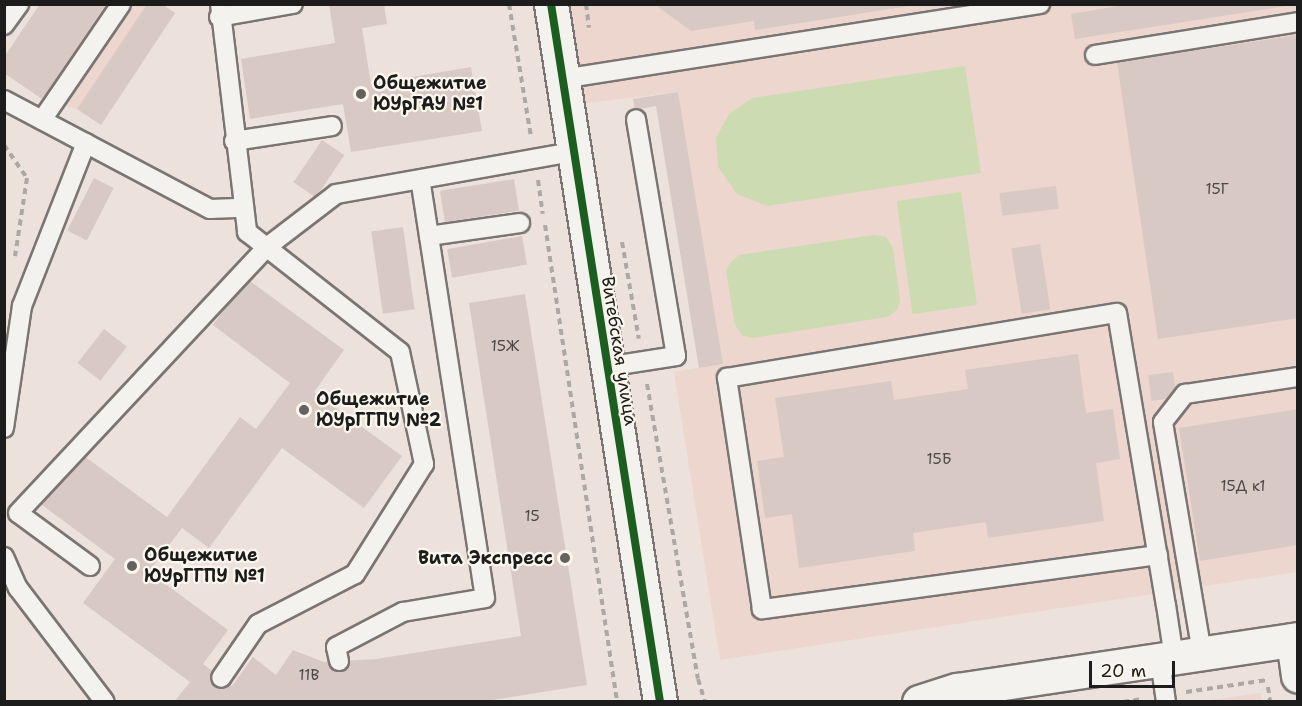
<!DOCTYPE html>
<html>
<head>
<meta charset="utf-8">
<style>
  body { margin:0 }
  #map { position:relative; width:1302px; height:706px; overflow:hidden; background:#ece1db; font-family:"Shantell Sans",sans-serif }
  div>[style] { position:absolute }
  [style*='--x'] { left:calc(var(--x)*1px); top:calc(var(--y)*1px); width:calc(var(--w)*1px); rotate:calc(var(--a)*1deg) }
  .built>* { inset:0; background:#edd6ce }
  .green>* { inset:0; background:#ccdbb2; transform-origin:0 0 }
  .building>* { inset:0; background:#d9c9c4; transform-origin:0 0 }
  .path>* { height:4px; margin-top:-2px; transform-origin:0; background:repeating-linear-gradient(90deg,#aba8a5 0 6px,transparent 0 10.5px) }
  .roads { filter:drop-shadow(2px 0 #7a7572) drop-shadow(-2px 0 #7a7572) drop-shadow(0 2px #7a7572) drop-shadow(0 -2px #7a7572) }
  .lane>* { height:18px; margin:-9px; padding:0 9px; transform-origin:9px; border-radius:9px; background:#f4f2ee }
  .street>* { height:33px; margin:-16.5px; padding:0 16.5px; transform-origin:16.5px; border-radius:16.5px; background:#f4f2ee }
  .secondary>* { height:33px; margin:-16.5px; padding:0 16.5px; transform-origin:16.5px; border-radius:16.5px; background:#f4f2ee }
  .cycleway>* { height:8px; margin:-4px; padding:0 4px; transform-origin:4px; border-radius:4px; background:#1b5e20 }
  .dots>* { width:16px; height:16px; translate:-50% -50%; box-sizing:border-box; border:3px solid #fbf7ec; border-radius:50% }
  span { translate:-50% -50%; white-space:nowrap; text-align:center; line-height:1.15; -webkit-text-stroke:4.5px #fbf7ec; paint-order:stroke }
  .number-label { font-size:15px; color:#4b4746 }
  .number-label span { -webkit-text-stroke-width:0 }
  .poi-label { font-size:18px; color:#1c1c1c; font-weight:700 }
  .left { translate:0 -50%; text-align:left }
  .right { translate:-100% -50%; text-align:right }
  .street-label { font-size:18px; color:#1c1c1c }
  .frame { position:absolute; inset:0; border:6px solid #1c1c1c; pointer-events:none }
  .scale { position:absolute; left:1089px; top:661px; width:86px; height:27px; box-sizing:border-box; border:3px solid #1c1c1c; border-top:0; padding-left:8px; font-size:18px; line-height:21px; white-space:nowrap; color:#1c1c1c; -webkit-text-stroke:4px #fbf7ec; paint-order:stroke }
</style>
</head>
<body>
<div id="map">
  <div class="built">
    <i style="clip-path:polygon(40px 5px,167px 5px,166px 7px,175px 13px,101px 125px,77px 109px,42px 99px,5px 73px,5px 57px)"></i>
    <i style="clip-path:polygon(563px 5px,1297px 5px,1297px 572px,720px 660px,674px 372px,723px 364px,678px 92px,578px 104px)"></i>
    <i style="clip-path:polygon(1261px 693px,1262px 701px,1202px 701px)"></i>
  </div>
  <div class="green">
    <i style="clip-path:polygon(965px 66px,981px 173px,767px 206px,737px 194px,718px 167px,716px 138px,729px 114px,752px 98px)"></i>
    <i style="left:961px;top:192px;width:114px;height:65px;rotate:82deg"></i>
    <i style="clip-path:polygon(874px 235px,886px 237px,893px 248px,900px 300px,897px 310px,887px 317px,752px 338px,742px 335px,735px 325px,726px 271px,730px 263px,739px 255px)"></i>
  </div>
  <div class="building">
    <i style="clip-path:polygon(40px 4px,106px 4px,42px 99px,4px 73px,4px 57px)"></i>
    <i style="clip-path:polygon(147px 4px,167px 4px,165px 6px,175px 13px,101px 125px,77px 109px)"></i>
    <i style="clip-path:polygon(329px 4px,384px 4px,387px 24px,362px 28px,371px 84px,471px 67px,482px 131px,351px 152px,343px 104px,250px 119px,241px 59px,335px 43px)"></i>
    <i style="clip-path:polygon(654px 4px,909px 4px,909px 6px,755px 30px,754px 21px,691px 31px)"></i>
    <i style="clip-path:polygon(1130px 4px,1286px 4px,1286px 6px,1075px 39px,1071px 14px)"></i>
    <i style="clip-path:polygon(1298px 35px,1298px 318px,1158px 339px,1117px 62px)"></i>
    <i style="clip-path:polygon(678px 92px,723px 364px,699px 368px,656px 106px,635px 110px,633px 99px)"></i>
    <i style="left:322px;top:140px;width:27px;height:51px;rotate:34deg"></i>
    <i style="left:94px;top:178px;width:22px;height:59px;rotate:27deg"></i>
    <i style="left:514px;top:179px;width:32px;height:75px;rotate:81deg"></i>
    <i style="left:1056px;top:186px;width:23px;height:57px;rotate:83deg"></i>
    <i style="left:403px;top:227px;width:83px;height:32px;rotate:82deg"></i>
    <i style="left:522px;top:236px;width:29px;height:76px;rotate:80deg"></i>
    <i style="left:1040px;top:244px;width:66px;height:29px;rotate:81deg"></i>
    <i style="clip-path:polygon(247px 279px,344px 350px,314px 392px,402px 456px,364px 508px,282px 448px,209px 548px,182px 528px,149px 572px,228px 630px,203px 664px,232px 686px,253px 657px,276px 675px,293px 650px,324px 662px,376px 659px,521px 636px,469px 303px,525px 294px,587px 685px,480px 702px,174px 702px,190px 682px,83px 603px,115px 559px,38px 502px,76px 450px,167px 517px,240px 417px,256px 429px,290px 383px,213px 325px)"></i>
    <i style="left:104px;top:329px;width:29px;height:43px;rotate:38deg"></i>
    <i style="clip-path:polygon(1078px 354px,1086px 413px,1113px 409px,1120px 459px,1096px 463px,1104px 521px,988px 538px,986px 522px,913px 533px,915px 551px,799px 568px,792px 514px,765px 518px,757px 461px,784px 457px,775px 398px,891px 381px,894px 400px,968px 389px,965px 370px)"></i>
    <i style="left:1173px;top:372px;width:26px;height:25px;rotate:83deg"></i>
    <i style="clip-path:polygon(1298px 409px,1298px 545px,1200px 561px,1179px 428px)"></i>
  </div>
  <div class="path">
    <i style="--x:509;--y:4;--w:135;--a:80.6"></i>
    <i style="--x:586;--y:4;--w:24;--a:83"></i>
    <i style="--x:4;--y:145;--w:40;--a:55.1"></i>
    <i style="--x:27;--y:178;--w:79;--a:98.7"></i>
    <i style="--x:538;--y:180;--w:34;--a:82"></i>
    <i style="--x:545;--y:225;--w:482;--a:81.4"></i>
    <i style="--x:622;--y:242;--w:98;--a:80.1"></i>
    <i style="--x:647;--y:384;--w:299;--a:80.2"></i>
    <i style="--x:698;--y:679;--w:24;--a:73"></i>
    <i style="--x:1268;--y:687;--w:15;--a:82"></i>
    <i style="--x:1186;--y:692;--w:82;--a:-8.4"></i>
    <i style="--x:1123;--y:702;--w:20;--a:-9"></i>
  </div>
  <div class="roads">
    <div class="lane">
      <i style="--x:220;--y:4;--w:230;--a:83.2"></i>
      <i style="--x:247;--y:232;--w:194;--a:38.1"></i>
      <i style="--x:400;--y:352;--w:115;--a:77.9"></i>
      <i style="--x:424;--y:464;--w:130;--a:122.1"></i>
      <i style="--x:355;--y:574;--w:109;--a:152.7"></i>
      <i style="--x:258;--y:624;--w:65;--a:124.4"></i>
      <i style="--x:219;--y:17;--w:75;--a:-10"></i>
      <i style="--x:4;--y:25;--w:26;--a:-54"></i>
      <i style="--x:1095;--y:55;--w:206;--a:-9.2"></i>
      <i style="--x:562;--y:79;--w:484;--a:-8.9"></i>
      <i style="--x:4;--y:100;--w:233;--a:27.9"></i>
      <i style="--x:210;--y:209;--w:33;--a:-2"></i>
      <i style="--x:42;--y:120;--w:140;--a:-55.7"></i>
      <i style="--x:234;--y:141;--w:99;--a:-8.7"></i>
      <i style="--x:429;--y:236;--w:92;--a:-8.1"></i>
      <i style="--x:606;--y:367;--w:71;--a:-8.9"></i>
      <i style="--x:676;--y:356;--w:240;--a:-99.6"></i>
      <i style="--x:4;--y:428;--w:123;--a:-81.6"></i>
      <i style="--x:22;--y:306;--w:175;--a:-68.6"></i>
      <i style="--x:1158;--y:555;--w:400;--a:172.2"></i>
      <i style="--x:762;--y:609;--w:234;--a:-98.6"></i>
      <i style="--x:727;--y:378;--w:395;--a:-9.5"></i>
      <i style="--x:1117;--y:313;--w:296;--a:80.5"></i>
      <i style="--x:1166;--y:605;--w:54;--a:81.4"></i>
      <i style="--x:4;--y:557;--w:34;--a:66"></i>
      <i style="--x:18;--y:588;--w:143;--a:52.7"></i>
      <i style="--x:90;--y:566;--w:89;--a:-143.6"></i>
      <i style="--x:18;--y:513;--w:364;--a:-46.9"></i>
      <i style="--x:267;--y:247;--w:87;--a:-37.5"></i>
      <i style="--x:336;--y:194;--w:240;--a:-10.1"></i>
      <i style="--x:1202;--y:653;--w:234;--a:-99.6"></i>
      <i style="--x:1163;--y:422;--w:36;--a:-52"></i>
      <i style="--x:1185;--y:394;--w:114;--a:-8.6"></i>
      <i style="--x:1160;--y:660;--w:42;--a:81.9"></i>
      <i style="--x:339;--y:661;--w:14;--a:-102"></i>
      <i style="--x:336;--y:647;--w:76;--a:-27.6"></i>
      <i style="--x:403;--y:612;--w:83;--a:-9.7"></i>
      <i style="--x:485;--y:598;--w:423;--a:-98.8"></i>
    </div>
    <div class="street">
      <i style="--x:551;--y:4;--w:706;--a:81.12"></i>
      <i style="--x:1293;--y:640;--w:36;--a:82"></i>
    </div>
    <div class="secondary">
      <i style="--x:919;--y:702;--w:40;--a:-18"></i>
      <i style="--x:957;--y:690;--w:345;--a:-8.5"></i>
    </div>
  </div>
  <div class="cycleway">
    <i style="--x:551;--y:4;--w:706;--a:81.12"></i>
  </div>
  <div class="dots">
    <i style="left:361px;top:94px;background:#65615f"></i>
    <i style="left:304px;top:410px;background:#65615f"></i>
    <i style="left:565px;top:558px;background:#65615f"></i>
    <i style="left:132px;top:566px;background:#65615f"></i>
  </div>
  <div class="number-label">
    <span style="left:1217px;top:190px">15Г</span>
    <span style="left:505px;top:347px">15Ж</span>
    <span style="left:939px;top:460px">15Б</span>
    <span style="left:1243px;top:487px">15Д к1</span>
    <span style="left:532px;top:517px">15</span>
    <span style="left:309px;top:676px">11В</span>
  </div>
  <div class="poi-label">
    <span class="left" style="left:373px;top:94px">Общежитие<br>ЮУрГАУ №1</span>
    <span class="left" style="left:316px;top:410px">Общежитие<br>ЮУрГГПУ №2</span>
    <span class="left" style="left:144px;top:566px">Общежитие<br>ЮУрГГПУ №1</span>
    <span class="right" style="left:553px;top:558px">Вита Экспресс</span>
  </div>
  <div class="street-label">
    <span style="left:619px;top:351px;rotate:81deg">Витебская улица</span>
  </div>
  <div class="frame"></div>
  <div class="scale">20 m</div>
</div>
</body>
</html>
